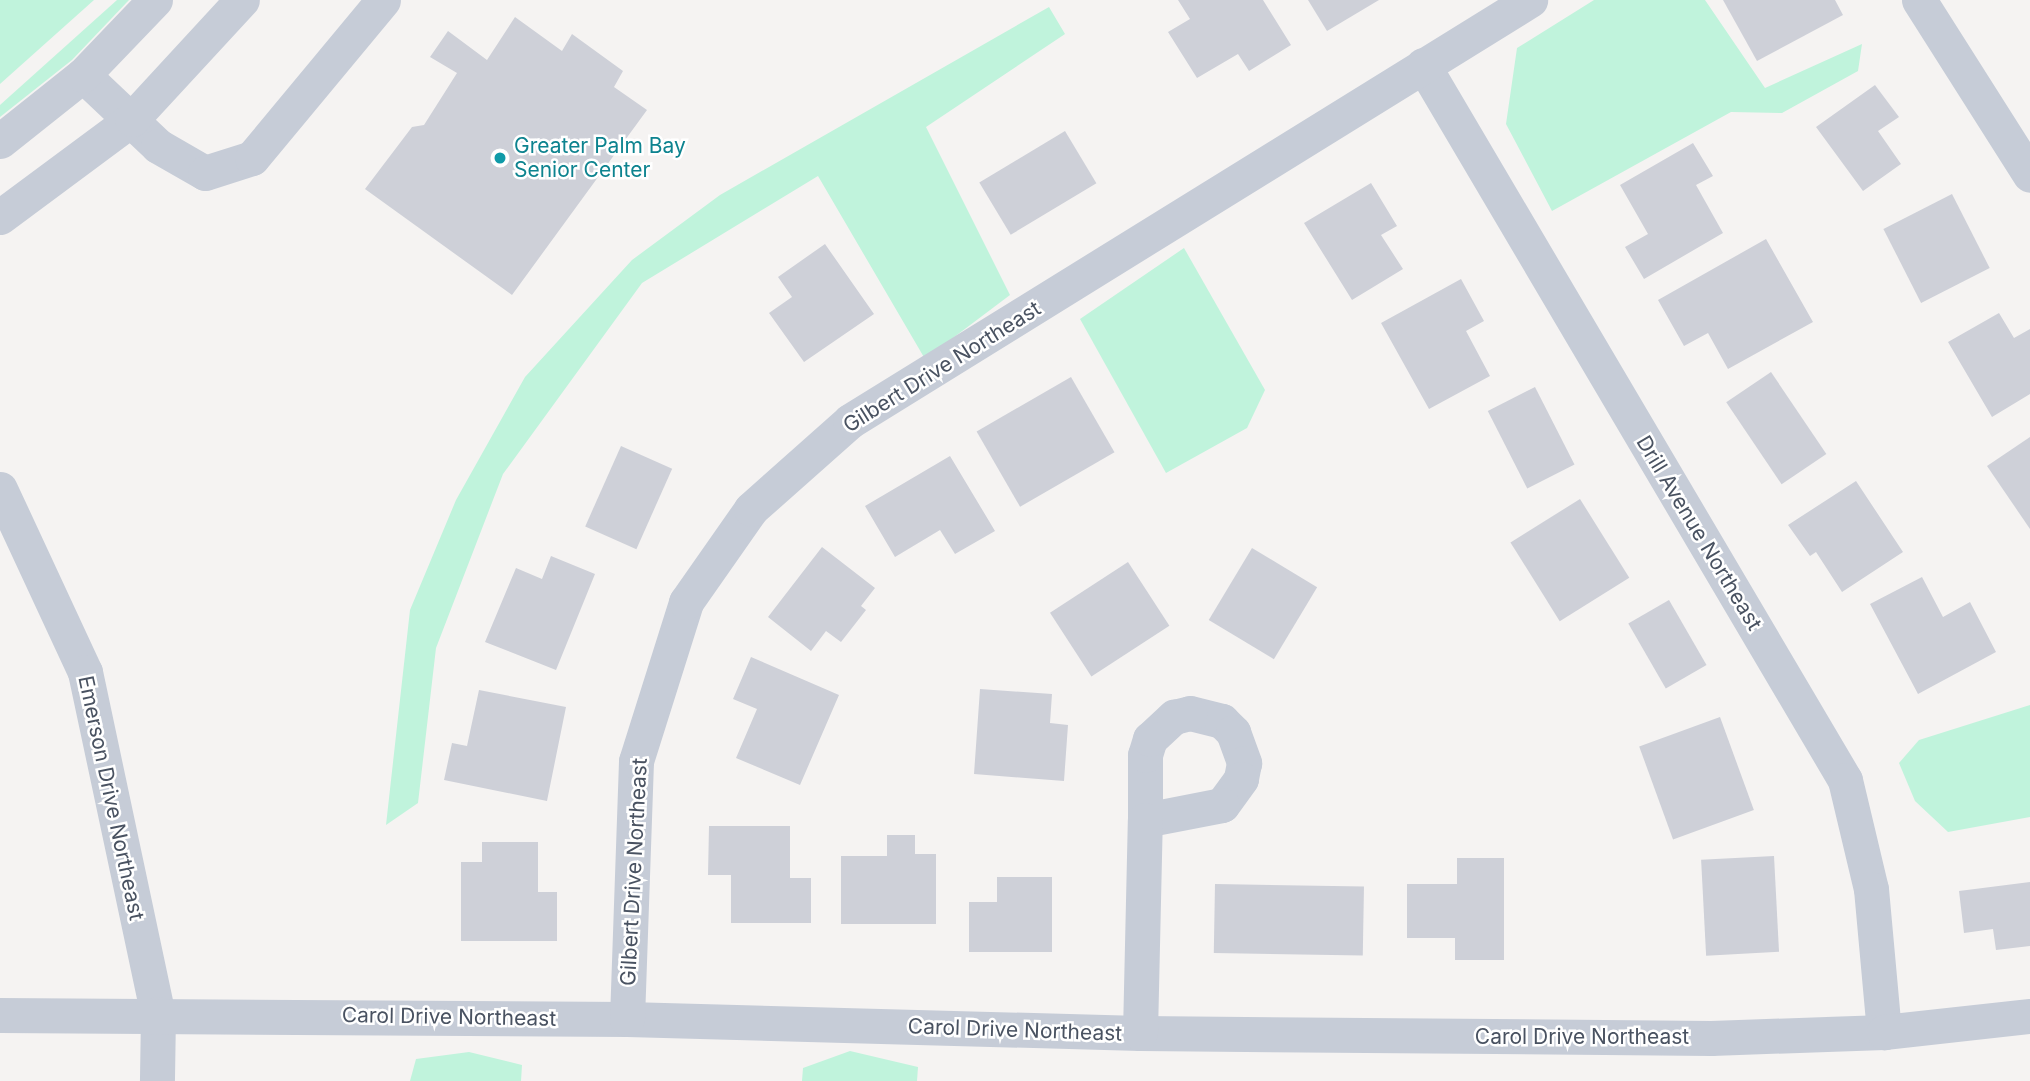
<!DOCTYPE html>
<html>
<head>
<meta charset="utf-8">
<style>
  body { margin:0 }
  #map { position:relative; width:2030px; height:1081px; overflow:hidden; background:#f5f3f2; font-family:Inter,sans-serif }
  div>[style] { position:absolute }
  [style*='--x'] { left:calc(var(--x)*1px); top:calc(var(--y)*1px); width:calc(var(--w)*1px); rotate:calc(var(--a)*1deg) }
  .green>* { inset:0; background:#c0f3dc }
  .building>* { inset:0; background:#ced0d8; transform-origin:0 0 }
  .minor>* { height:35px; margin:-17.5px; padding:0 17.5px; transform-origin:17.5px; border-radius:17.5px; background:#c6ccd7 }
  .dots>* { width:19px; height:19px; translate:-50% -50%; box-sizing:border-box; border:4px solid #fff; border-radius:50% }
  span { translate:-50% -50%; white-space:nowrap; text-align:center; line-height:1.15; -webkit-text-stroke:5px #fff; paint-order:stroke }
  .culture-label { font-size:21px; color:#0d838f }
  .left { translate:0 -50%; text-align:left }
  .street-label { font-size:21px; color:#495261 }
</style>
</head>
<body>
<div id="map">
  <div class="green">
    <i style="clip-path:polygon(0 0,94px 0,0 84px)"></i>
    <i style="clip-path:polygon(117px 0,129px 0,72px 60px,0 117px,0 105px)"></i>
    <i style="clip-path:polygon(1594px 0,1705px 0,1765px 88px,1862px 44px,1858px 71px,1782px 113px,1731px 112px,1552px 211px,1506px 124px,1517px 48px)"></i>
    <i style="clip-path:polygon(1049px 7px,1065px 34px,926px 127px,1010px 295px,925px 359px,818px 176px,642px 283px,503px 474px,436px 648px,418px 803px,386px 825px,410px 610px,456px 500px,525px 377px,632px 260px,720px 195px)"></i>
    <i style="clip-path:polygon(1184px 248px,1265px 390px,1247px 428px,1166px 473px,1080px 319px)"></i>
    <i style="clip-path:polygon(2030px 705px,2030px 817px,1948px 832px,1915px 801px,1899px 763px,1919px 740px)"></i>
    <i style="clip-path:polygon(850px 1051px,918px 1067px,917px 1081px,802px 1081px,803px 1068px)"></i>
    <i style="clip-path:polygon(469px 1052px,522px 1065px,521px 1081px,410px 1081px,416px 1059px)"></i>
  </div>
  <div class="building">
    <i style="clip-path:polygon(1178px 0,1263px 0,1291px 45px,1249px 71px,1238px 54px,1197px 78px,1168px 32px,1190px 19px)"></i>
    <i style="clip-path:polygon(1308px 0,1379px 0,1327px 31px)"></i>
    <i style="clip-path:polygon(1723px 0,1835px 0,1843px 15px,1757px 61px)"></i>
    <i style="clip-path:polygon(515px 17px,562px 51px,572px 34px,623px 71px,614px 87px,647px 110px,512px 295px,365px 189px,412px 127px,424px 125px,457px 73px,430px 57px,448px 31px,487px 60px)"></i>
    <i style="clip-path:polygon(1875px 85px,1899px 117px,1878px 131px,1901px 164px,1863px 191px,1816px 127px)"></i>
    <i style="left:1065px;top:131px;width:61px;height:100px;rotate:59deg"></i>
    <i style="clip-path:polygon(1693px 143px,1713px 176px,1696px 185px,1723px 233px,1644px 279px,1625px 247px,1648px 234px,1620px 185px)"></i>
    <i style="clip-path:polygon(1371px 183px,1397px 226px,1381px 235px,1403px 269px,1352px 300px,1304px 223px)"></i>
    <i style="left:1952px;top:194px;width:83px;height:77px;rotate:63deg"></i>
    <i style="clip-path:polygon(1766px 239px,1813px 322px,1728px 369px,1708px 333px,1684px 346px,1658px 300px)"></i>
    <i style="clip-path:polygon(825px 244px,874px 314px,804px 362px,769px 313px,792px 297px,778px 277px)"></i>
    <i style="clip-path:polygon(1461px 279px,1484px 321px,1466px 331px,1490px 376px,1429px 409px,1381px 323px)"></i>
    <i style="clip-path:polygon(1999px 313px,2014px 338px,2030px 329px,2030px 394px,1992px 417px,1948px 342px)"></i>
    <i style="left:1771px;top:372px;width:99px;height:54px;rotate:56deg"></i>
    <i style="left:1071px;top:377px;width:87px;height:109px;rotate:60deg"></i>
    <i style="left:1535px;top:387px;width:87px;height:53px;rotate:63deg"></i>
    <i style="clip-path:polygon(2030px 437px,2030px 529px,1987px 466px)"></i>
    <i style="left:621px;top:446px;width:56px;height:88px;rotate:24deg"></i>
    <i style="clip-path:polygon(950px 456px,995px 531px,955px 554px,940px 530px,895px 557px,865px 506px)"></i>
    <i style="clip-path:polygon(1856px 481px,1903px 552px,1842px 592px,1816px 552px,1810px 556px,1788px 525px)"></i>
    <i style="left:1580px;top:499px;width:93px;height:82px;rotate:58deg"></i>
    <i style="clip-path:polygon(822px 547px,875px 588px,861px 606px,866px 610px,841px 642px,826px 631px,811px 651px,768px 617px)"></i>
    <i style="left:1252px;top:548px;width:76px;height:84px;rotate:31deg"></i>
    <i style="clip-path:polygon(551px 556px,595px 574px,556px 670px,485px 642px,516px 568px,542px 579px)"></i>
    <i style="left:1128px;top:562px;width:76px;height:93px;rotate:57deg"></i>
    <i style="clip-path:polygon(1922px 577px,1943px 617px,1970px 602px,1996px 652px,1918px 694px,1870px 604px)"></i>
    <i style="left:1669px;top:600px;width:75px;height:47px;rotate:60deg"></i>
    <i style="clip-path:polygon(751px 657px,839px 695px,800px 785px,736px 758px,757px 709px,733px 699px)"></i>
    <i style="clip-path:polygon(980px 689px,1052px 694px,1050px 723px,1068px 725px,1064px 781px,974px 774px)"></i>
    <i style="clip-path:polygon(479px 690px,566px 707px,547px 801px,444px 780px,452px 743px,467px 746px)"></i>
    <i style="left:1720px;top:717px;width:99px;height:86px;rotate:70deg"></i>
    <i style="clip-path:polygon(709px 826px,790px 826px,790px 878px,811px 878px,811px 923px,731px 923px,731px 875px,708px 875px)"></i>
    <i style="clip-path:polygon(887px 835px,915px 835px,915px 854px,936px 854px,936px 924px,841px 924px,841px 856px,887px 856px)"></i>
    <i style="clip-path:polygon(482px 842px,538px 842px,538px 892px,557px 892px,557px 941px,461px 941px,461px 862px,482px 862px)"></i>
    <i style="left:1774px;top:856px;width:96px;height:73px;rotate:87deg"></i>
    <i style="clip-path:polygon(1457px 858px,1504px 858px,1504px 960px,1455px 960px,1455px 938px,1407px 938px,1407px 884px,1457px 884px)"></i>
    <i style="clip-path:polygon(997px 877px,1052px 877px,1052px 952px,969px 952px,969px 902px,997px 902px)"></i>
    <i style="clip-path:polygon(2030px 882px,2030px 946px,1996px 950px,1993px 929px,1964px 933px,1959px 891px)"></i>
    <i style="left:1215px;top:884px;width:149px;height:69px;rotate:1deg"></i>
  </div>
  <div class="minor">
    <i style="--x:1919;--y:0;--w:207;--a:57.6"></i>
    <i style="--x:1423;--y:65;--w:830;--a:59.45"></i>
    <i style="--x:1845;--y:780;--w:112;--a:76.6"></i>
    <i style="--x:1871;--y:889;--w:144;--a:84.8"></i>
    <i style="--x:83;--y:75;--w:103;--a:43.4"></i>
    <i style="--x:158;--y:146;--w:54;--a:29.9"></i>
    <i style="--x:205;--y:173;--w:49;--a:-17.7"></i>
    <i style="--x:252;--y:158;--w:205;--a:-50.3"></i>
    <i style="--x:0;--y:141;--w:106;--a:-38.5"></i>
    <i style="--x:83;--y:75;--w:104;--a:-46.2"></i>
    <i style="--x:0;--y:217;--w:164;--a:-36.6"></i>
    <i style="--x:132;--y:119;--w:162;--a:-47.3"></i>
    <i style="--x:0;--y:489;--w:202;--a:65.1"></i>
    <i style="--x:85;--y:672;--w:350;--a:78"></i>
    <i style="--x:158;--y:1014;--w:67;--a:90.9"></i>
    <i style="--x:1190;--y:713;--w:33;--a:14"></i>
    <i style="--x:1222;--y:721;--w:16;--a:45"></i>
    <i style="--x:1233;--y:732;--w:33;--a:70"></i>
    <i style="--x:1244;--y:763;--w:16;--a:101"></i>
    <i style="--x:1241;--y:779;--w:32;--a:126"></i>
    <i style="--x:1222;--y:805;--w:78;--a:169"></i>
    <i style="--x:1145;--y:820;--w:65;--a:-90"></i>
    <i style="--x:1145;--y:755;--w:17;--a:-73"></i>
    <i style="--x:1150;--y:739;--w:33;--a:-43"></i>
    <i style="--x:1174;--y:717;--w:16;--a:-14"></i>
    <i style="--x:0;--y:1015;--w:627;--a:0.37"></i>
    <i style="--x:627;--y:1019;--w:513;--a:1.56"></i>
    <i style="--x:1140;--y:1033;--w:571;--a:0.5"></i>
    <i style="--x:1711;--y:1038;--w:173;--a:-2"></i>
    <i style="--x:1884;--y:1032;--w:147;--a:-6.3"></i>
    <i style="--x:627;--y:1019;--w:258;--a:-88"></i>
    <i style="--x:636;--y:761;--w:167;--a:-72.5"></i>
    <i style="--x:686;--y:602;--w:113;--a:-55"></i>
    <i style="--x:751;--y:509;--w:132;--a:-41.6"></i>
    <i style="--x:850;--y:421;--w:800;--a:-31.76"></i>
    <i style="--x:1140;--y:1033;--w:213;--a:-88.7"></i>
  </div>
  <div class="dots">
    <i style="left:500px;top:158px;background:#0f9aa8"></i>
  </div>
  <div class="culture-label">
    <span class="left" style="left:514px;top:158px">Greater Palm Bay<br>Senior Center</span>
  </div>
  <div class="street-label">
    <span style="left:942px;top:367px;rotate:-32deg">Gilbert Drive Northeast</span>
    <span style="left:1699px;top:533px;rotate:59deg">Drill Avenue Northeast</span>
    <span style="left:111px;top:798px;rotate:78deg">Emerson Drive Northeast</span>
    <span style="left:634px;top:872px;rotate:-87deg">Gilbert Drive Northeast</span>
    <span style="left:449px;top:1017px;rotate:1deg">Carol Drive Northeast</span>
    <span style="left:1015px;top:1030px;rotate:2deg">Carol Drive Northeast</span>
    <span style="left:1582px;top:1037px">Carol Drive Northeast</span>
  </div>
</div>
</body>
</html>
